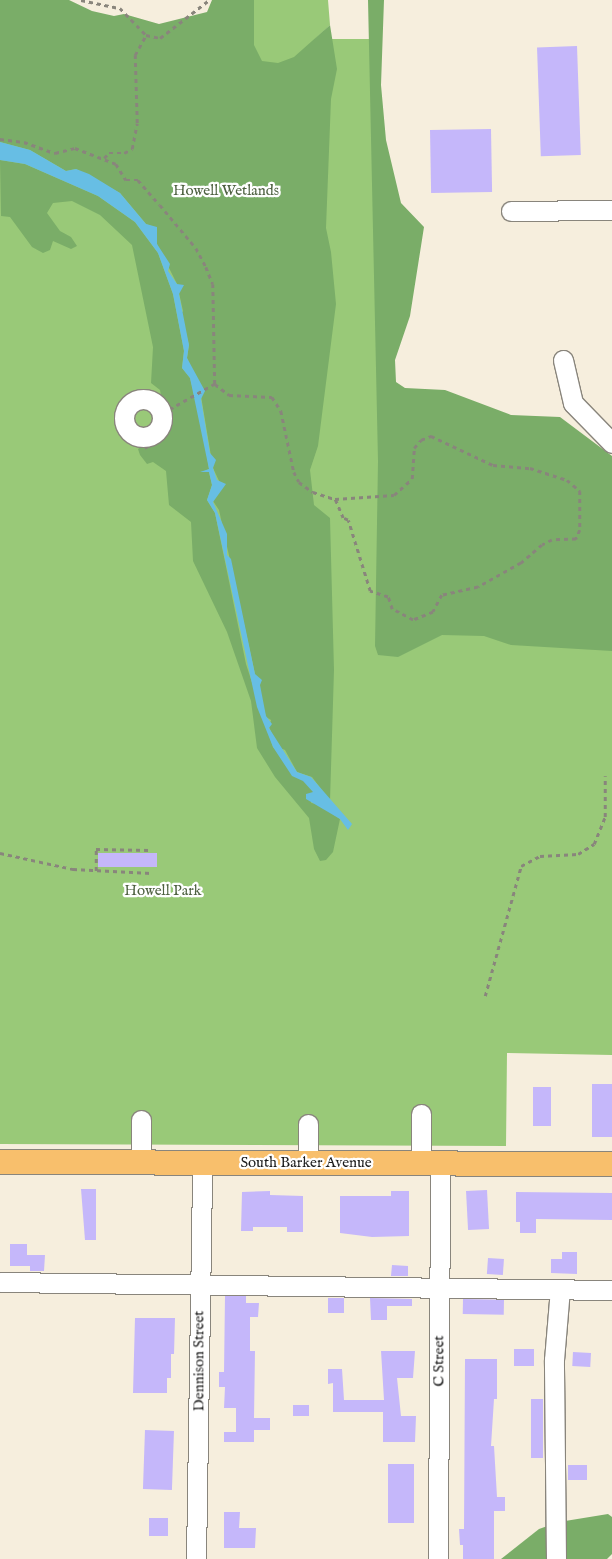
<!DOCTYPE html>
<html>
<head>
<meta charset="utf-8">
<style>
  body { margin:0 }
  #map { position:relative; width:612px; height:1559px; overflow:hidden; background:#f6eedd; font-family:"IM FELL English",serif }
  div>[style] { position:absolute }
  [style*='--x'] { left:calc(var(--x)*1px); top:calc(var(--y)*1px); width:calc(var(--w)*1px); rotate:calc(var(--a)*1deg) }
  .green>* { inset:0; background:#99c978 }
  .forest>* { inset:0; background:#7aad68 }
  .water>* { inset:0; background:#67bee4 }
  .building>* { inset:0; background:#c5b7fa; transform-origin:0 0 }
  .path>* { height:2.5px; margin-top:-1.25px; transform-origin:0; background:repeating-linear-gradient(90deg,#89857c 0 4px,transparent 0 8px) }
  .roads { filter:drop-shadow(1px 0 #89857c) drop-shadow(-1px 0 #89857c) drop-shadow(0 1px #89857c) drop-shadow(0 -1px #89857c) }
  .minor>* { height:19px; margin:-9.5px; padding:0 9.5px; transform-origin:9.5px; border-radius:9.5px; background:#fff }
  .minor>.ring { margin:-9.5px; padding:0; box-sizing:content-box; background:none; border:19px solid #fff; border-radius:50% }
  .major>* { height:24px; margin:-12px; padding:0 12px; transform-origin:12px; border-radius:12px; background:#f8bf6c }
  span { translate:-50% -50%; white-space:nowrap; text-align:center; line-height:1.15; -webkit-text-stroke:4.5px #fff; paint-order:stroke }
  .park-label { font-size:15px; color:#4e6141 }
  .street-label { font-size:15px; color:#1c1c1c }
</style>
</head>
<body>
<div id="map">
  <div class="green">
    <i style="clip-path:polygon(0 0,134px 40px,253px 39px,254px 0,328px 0,330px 25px,315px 39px,375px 39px,385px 416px,612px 648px,612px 1055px,507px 1053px,506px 1146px,0 1144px)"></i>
  </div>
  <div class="forest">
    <i style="clip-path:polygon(0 0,69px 0,92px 11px,114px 16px,124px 14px,159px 24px,207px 12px,212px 0,254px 0,254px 45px,262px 61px,278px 63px,294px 57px,330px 25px,337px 69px,331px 99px,326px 228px,331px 252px,336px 304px,318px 446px,310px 470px,314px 505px,330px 518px,334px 670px,330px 801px,312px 777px,297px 772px,285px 750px,278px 747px,269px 727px,271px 720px,266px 717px,255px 674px,219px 510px,213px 501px,220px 483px,213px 468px,199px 384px,187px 358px,189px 345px,181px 314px,183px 311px,177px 284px,157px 244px,157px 228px,146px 224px,120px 193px,76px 169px,66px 171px,30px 150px,0 142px)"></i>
    <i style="clip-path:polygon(368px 0,384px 0,381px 85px,386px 140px,401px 203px,424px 227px,410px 316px,395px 360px,396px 382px,405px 388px,445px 390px,511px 415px,560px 417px,612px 456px,612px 651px,511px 645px,484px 636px,442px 635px,398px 657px,378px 655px,375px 646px,378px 461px)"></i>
    <i style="clip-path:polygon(0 160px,25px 164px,98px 196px,135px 222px,158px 253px,173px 294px,184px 351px,182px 368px,190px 378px,202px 425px,209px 469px,203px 472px,209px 472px,212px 485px,207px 500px,215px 513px,246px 664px,273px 747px,314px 792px,311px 803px,318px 804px,340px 819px,333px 852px,326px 860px,320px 861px,314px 849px,309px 818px,275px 777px,257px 748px,251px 701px,227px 632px,193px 561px,191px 522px,169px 505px,166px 471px,153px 462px,147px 464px,140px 455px,138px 449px,164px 429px,165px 416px,160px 390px,151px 383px,153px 347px,132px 245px,100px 215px,72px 201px,53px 203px,47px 213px,60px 231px,71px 237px,77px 246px,71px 249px,53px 241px,50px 250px,43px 253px,32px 247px,10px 217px,1px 216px)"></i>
    <i style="clip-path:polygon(608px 1514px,612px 1517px,612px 1554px,607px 1559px,501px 1559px,539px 1529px,559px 1522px)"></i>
  </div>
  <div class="water">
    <i style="clip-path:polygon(0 142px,30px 150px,66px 171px,76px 169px,89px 174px,120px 193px,146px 224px,157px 227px,157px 244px,170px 264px,168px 271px,177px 284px,184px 285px,179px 294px,189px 345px,187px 358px,205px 391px,201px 399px,210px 453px,216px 460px,213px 468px,217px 480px,226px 484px,213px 502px,227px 534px,227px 555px,231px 559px,255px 674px,262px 680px,260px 685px,266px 716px,272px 724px,269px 728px,297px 772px,311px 777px,352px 824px,348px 830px,340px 819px,306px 799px,306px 794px,313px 792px,303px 781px,292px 776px,273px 747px,257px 707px,215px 513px,207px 500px,212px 485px,209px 472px,200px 472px,209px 469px,190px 378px,182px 368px,184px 351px,173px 294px,158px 253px,135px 222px,98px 196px,25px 164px,0 160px)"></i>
  </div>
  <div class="building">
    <i style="left:577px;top:46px;width:109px;height:40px;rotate:88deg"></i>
    <i style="left:491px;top:129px;width:63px;height:61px;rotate:89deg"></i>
    <i style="left:98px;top:853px;width:59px;height:14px"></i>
    <i style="left:592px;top:1084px;width:20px;height:53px"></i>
    <i style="left:533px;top:1087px;width:18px;height:39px"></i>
    <i style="clip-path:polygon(81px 1189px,96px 1189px,96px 1240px,85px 1240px)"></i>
    <i style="left:487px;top:1190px;width:39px;height:21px;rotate:87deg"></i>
    <i style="clip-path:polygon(270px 1191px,270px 1195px,303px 1196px,303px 1232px,287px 1232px,287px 1227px,253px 1227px,253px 1231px,241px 1231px,242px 1192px)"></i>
    <i style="clip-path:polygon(391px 1191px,409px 1191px,409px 1236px,372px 1237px,340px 1233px,340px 1196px,391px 1196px)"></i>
    <i style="clip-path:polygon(516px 1192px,612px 1193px,612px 1220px,536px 1219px,536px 1233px,520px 1233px,520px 1222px,516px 1222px)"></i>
    <i style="clip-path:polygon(10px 1244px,27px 1244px,27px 1255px,45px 1255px,44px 1271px,30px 1271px,30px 1266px,10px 1266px)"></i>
    <i style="clip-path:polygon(562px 1252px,577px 1252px,577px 1274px,551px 1273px,551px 1259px,562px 1259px)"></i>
    <i style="left:488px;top:1258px;width:16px;height:16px;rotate:4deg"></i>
    <i style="clip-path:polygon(392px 1265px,408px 1266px,408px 1276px,391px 1276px)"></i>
    <i style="clip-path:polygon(225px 1296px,246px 1296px,246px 1303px,259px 1303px,258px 1317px,250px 1317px,250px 1351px,255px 1351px,254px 1418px,270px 1418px,270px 1430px,254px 1430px,254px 1442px,224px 1442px,224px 1432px,236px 1432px,236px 1408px,224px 1408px,225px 1387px,219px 1387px,219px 1372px,224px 1372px)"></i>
    <i style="left:328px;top:1298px;width:16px;height:15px"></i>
    <i style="clip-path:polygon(370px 1298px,412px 1299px,412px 1306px,387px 1306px,387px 1320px,371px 1320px)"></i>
    <i style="left:463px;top:1299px;width:41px;height:15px;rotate:1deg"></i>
    <i style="clip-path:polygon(135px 1318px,175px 1318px,174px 1354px,171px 1354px,171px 1378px,167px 1378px,167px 1393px,133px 1393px)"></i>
    <i style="left:514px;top:1349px;width:20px;height:17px"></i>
    <i style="clip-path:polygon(381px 1351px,415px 1351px,413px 1378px,397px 1378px,401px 1416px,416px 1416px,415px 1442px,383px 1442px,383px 1412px,333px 1412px,333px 1383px,328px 1384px,328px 1369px,342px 1369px,344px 1400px,384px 1400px)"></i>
    <i style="left:573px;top:1352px;width:18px;height:14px;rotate:3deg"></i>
    <i style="clip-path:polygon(465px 1359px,497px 1359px,497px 1399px,494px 1399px,491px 1446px,494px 1446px,497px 1497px,505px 1497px,505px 1511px,494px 1511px,494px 1559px,463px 1559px,463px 1545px,460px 1545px,459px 1529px,464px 1529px)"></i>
    <i style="left:531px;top:1399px;width:12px;height:59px"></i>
    <i style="left:293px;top:1405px;width:16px;height:11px"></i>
    <i style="left:145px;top:1430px;width:29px;height:59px;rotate:2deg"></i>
    <i style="left:388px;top:1464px;width:26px;height:59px"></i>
    <i style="left:587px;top:1465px;width:15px;height:19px;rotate:90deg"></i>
    <i style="clip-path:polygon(224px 1512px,240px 1512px,239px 1528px,256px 1528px,255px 1548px,224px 1548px)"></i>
    <i style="left:149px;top:1518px;width:19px;height:18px"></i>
  </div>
  <div class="path">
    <i style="--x:81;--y:0;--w:40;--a:12"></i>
    <i style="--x:120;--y:8;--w:37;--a:46"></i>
    <i style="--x:146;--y:35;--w:14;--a:12"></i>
    <i style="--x:160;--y:38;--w:62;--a:-37.8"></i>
    <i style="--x:0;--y:139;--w:24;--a:7"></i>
    <i style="--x:24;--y:142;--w:33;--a:20"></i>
    <i style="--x:55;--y:153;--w:21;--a:-14"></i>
    <i style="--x:75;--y:148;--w:44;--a:21.3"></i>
    <i style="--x:116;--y:164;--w:19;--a:58"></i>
    <i style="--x:126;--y:180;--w:12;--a:0"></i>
    <i style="--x:138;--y:180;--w:33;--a:49"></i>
    <i style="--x:160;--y:205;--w:56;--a:50.1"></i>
    <i style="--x:196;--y:248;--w:21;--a:62"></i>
    <i style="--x:206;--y:267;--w:18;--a:68"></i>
    <i style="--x:213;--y:284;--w:100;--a:88.9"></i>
    <i style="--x:215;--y:384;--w:53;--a:150.5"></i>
    <i style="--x:169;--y:410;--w:19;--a:96"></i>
    <i style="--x:167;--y:429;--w:19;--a:129"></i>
    <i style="--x:155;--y:444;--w:11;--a:158"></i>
    <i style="--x:145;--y:448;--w:12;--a:-70"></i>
    <i style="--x:104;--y:158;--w:7;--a:-45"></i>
    <i style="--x:109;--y:153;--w:15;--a:0"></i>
    <i style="--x:124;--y:153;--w:9;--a:-27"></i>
    <i style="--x:132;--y:149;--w:26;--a:-79"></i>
    <i style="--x:137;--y:123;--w:68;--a:-91.7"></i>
    <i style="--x:135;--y:55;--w:23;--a:-61"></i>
    <i style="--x:215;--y:384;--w:18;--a:38"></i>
    <i style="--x:229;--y:395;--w:43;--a:2.7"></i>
    <i style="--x:272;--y:397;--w:17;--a:57"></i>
    <i style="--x:281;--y:411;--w:62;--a:78"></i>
    <i style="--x:294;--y:472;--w:11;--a:63"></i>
    <i style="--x:299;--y:482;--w:17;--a:36"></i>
    <i style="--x:313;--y:492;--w:23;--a:18"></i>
    <i style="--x:335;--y:499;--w:59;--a:-3.9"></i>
    <i style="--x:394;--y:495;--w:24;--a:-42"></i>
    <i style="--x:412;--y:479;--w:31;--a:-86"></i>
    <i style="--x:414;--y:448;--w:11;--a:-49"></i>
    <i style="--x:421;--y:440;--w:11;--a:-22"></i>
    <i style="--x:431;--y:436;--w:68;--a:25.1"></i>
    <i style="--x:493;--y:465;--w:37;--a:5"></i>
    <i style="--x:530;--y:468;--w:39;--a:18"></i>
    <i style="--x:567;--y:480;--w:17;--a:40"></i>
    <i style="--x:580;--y:491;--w:39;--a:90"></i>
    <i style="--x:580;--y:530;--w:10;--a:114"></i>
    <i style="--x:576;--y:539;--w:24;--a:178"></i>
    <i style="--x:552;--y:540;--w:11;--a:153"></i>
    <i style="--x:542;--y:545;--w:28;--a:139"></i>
    <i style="--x:521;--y:563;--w:49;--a:150.8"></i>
    <i style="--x:478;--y:587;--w:37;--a:167"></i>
    <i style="--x:442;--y:595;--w:19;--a:118"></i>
    <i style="--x:433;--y:612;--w:22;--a:158"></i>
    <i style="--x:413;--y:620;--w:24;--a:-152"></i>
    <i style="--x:392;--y:609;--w:13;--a:-108"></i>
    <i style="--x:388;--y:597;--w:19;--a:-162"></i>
    <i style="--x:370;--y:591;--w:74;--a:-107.2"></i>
    <i style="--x:348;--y:520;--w:5;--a:-158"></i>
    <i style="--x:343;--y:518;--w:21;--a:-113"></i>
    <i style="--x:0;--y:853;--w:75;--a:12.4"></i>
    <i style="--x:73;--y:869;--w:78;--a:2.9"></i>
    <i style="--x:96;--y:871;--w:22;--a:-90"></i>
    <i style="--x:96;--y:849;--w:54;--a:1.1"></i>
    <i style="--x:485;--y:996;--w:135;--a:-74.5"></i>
    <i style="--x:521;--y:866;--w:21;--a:-28"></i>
    <i style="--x:540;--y:856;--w:38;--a:-3"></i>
    <i style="--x:578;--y:854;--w:19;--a:-32"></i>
    <i style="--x:594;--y:844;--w:29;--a:-68"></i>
    <i style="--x:605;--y:817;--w:41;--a:-90"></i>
  </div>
  <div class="roads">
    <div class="minor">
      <i style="--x:511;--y:211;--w:101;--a:-0.6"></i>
      <i style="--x:563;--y:360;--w:44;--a:76.9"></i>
      <i style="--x:573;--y:403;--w:56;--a:45.7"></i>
      <i class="ring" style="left:124px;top:399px;width:19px;height:19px"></i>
      <i style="--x:421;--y:1114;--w:49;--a:90"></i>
      <i style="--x:141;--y:1120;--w:42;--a:90"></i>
      <i style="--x:308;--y:1163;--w:39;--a:-90"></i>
      <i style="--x:0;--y:1282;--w:612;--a:0.75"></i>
      <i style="--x:196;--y:1559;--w:397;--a:-89.1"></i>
      <i style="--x:438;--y:1559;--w:396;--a:-89.7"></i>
      <i style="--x:556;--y:1559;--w:199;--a:-90.6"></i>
      <i style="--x:554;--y:1360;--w:71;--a:-85.2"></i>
    </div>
    <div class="major">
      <i style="--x:0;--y:1162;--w:612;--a:0.19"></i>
    </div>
  </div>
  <div class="park-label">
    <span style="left:226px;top:191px">Howell Wetlands</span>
    <span style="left:163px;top:891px">Howell Park</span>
  </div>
  <div class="street-label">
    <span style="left:306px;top:1163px">South Barker Avenue</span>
    <span style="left:199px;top:1361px;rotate:-90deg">Dennison Street</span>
    <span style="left:439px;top:1361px;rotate:-90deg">C Street</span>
  </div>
</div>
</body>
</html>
